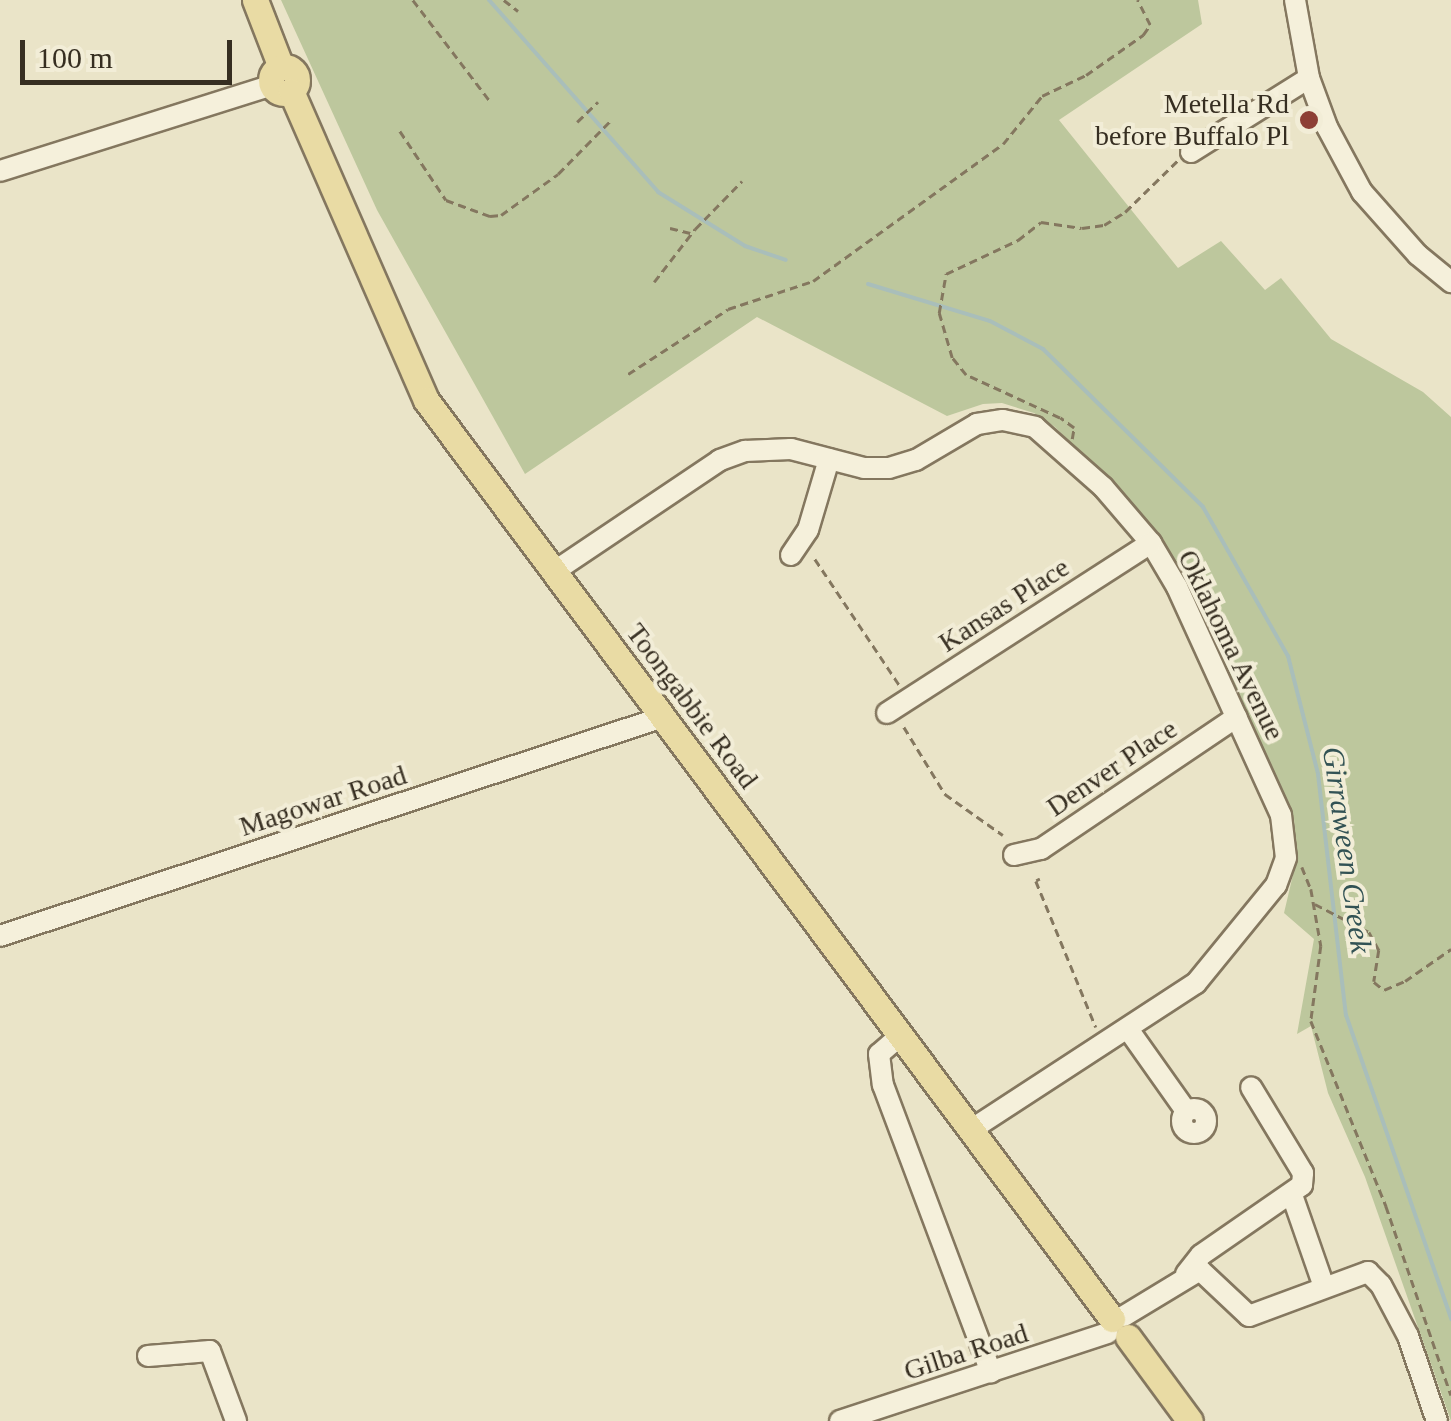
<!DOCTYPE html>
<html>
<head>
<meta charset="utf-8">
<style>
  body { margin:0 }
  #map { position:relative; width:1451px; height:1421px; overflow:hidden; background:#eae4c8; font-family:"Times New Roman",serif }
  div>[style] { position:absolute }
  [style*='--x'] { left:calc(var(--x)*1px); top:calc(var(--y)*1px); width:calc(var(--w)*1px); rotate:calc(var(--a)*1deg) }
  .green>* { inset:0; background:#bdc79d }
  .stream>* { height:4px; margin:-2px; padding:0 2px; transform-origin:2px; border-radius:2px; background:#a9beba }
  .path>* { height:2.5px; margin-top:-1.25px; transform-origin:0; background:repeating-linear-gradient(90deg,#84775f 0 8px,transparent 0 13px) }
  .roads { filter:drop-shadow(2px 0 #84775f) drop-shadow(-2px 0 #84775f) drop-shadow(0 2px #84775f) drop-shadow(0 -2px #84775f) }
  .minor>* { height:20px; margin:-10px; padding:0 10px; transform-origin:10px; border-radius:10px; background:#f5f0db }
  .minor>.ring { margin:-10px; padding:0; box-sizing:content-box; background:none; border:20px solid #f5f0db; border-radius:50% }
  .major>* { height:25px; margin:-12.5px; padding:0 12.5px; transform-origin:12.5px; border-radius:12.5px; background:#e9dba4 }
  .major>.ring { margin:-12.5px; padding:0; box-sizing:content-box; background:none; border:25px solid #e9dba4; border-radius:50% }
  .dots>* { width:28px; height:28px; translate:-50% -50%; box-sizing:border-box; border:5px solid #f2edd7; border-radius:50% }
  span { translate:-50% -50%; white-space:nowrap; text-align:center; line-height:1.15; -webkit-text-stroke:8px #f2edd7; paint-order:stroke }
  .poi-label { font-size:28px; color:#362e21 }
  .right { translate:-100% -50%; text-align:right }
  .street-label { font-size:28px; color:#362e21 }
  .water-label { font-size:30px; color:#325254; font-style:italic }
  .scale { position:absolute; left:20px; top:40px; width:212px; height:45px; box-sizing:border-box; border:5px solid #362e21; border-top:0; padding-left:12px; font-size:30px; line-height:35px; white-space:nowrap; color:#362e21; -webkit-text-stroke:8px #f2edd7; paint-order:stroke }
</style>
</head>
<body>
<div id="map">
  <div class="green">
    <i style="clip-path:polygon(281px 0,1198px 0,1202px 24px,1059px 120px,1178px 268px,1221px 241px,1265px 290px,1281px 278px,1331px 339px,1423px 392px,1451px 417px,1451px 1421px,1365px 1177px,1328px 1093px,1311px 1026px,1297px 1034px,1314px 939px,1284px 913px,1296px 862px,1294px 818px,1161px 535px,1055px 427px,1034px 413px,1002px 403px,983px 404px,947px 416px,757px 317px,525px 474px,377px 210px)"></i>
  </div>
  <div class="stream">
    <i style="--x:489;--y:0;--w:256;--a:48.6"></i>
    <i style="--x:658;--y:192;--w:102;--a:31.8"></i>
    <i style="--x:745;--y:246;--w:43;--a:18.9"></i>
    <i style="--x:868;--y:284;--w:127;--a:16.9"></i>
    <i style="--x:990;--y:321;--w:60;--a:27.8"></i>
    <i style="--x:1043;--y:349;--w:225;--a:44.6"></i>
    <i style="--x:1203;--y:507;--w:172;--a:60.3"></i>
    <i style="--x:1288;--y:656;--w:122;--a:75.7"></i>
    <i style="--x:1318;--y:774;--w:243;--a:83.4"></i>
    <i style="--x:1346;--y:1015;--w:322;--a:70.9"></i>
  </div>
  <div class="path">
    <i style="--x:413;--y:0;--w:127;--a:52.7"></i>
    <i style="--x:504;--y:0;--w:18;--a:38"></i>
    <i style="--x:577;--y:122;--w:29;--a:-44"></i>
    <i style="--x:400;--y:131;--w:83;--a:56.3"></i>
    <i style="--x:446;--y:200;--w:47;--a:20"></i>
    <i style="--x:490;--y:216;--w:11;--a:-5"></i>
    <i style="--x:501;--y:215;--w:70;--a:-35.7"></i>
    <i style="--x:558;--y:174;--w:76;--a:-45.5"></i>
    <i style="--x:670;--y:228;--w:21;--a:14"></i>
    <i style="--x:654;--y:282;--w:67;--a:-52.3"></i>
    <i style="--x:695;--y:229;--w:67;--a:-45.6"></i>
    <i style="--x:628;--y:374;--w:119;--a:-33"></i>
    <i style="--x:728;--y:309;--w:89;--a:-18.2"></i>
    <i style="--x:813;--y:281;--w:234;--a:-35.8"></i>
    <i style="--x:1003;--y:144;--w:62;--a:-50.9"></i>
    <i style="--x:1042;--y:96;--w:49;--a:-25.5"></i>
    <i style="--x:1086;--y:75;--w:70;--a:-35.1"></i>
    <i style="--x:1143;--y:35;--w:12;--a:-55"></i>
    <i style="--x:1150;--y:25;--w:28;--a:-117"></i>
    <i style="--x:1072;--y:439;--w:11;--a:-80"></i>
    <i style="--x:1074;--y:428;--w:17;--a:-144"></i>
    <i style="--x:1060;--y:418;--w:103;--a:-155.4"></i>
    <i style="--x:966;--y:375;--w:22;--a:-129"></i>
    <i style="--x:952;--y:358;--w:47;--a:-106.1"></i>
    <i style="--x:939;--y:313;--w:40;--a:-80"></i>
    <i style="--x:946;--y:274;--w:80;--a:-25.3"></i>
    <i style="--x:1018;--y:240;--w:29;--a:-38"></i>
    <i style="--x:1041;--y:222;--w:41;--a:8.3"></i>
    <i style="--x:1082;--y:228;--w:22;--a:-8"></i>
    <i style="--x:1104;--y:225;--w:25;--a:-32"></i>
    <i style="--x:1125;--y:212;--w:73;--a:-44.4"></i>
    <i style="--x:815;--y:559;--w:153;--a:56.2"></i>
    <i style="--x:904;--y:727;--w:79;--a:58.5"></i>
    <i style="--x:945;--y:794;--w:71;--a:35.3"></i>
    <i style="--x:1302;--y:867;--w:24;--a:68"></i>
    <i style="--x:1311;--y:889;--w:58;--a:80"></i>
    <i style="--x:1321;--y:946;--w:76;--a:97.6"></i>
    <i style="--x:1311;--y:1021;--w:200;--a:67.9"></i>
    <i style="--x:1386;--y:1206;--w:200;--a:71"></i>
    <i style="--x:1040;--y:879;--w:4;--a:153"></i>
    <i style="--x:1036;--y:881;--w:158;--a:67.7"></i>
    <i style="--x:1315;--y:904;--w:61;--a:27.4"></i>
    <i style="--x:1369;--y:932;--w:21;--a:61"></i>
    <i style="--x:1379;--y:950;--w:32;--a:99"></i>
    <i style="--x:1374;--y:982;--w:13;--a:39"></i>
    <i style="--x:1384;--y:990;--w:23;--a:-23"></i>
    <i style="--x:1405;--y:981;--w:56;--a:-34.8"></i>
  </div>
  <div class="roads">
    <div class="minor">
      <i style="--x:1295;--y:0;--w:79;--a:79.8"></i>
      <i style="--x:1309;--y:78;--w:52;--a:69.8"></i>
      <i style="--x:1327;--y:127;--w:74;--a:61.7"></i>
      <i style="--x:1362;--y:192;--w:84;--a:48.4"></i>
      <i style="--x:1418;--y:255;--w:43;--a:39.3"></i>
      <i style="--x:1191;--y:152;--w:139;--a:-32.1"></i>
      <i style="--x:0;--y:171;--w:285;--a:-17.5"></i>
      <i style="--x:791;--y:555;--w:30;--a:-56"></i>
      <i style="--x:808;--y:530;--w:74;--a:-73.5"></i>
      <i style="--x:555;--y:571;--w:199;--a:-33.9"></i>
      <i style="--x:720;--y:460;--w:27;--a:-20"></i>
      <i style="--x:745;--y:451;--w:46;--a:-2.5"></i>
      <i style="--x:791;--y:449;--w:75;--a:14.6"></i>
      <i style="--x:864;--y:468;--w:25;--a:0"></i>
      <i style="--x:889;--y:468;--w:28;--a:-17"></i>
      <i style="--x:916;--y:460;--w:71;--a:-30.5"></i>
      <i style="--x:977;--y:424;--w:26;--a:-9"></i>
      <i style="--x:1003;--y:420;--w:33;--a:12"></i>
      <i style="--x:1035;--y:427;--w:91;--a:41.4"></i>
      <i style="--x:1103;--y:487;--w:74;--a:49.4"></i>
      <i style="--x:1151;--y:543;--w:51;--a:59.4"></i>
      <i style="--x:1177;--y:587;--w:251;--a:65.5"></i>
      <i style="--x:1281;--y:815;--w:43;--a:83.4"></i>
      <i style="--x:1286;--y:858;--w:29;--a:110"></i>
      <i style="--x:1276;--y:885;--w:127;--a:129.2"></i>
      <i style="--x:1196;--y:983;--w:267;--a:146.9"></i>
      <i style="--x:887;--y:713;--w:314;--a:-32.8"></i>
      <i style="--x:1014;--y:855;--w:28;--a:-13"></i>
      <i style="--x:1041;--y:849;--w:236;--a:-34"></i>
      <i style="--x:0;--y:936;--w:698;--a:-18.28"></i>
      <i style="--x:1128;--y:1029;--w:100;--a:54.7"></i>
      <i style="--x:901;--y:1035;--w:29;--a:139"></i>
      <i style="--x:879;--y:1054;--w:31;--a:83"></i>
      <i style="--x:883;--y:1085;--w:307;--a:69.4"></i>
      <i class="ring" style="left:1182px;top:1109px;width:4px;height:4px"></i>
      <i style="--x:1292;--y:1195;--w:97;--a:70.8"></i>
      <i style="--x:1186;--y:1274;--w:24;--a:-52"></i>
      <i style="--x:1201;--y:1255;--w:123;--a:-34.7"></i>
      <i style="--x:1302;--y:1185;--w:12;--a:-85"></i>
      <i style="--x:1303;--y:1173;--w:100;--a:-121.2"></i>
      <i style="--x:1124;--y:1316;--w:89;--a:-31.2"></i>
      <i style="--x:1200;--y:1270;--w:67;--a:43.2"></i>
      <i style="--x:1249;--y:1316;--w:127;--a:-20.3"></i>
      <i style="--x:1368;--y:1272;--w:18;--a:45"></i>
      <i style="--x:1381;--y:1285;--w:58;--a:62.1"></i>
      <i style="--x:1408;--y:1336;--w:90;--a:71.2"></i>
      <i style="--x:148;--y:1356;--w:62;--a:-4.6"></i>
      <i style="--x:210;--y:1351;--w:75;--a:69.6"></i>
      <i style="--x:840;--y:1421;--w:282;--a:-18.2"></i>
    </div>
    <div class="major">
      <i style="--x:255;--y:0;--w:72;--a:68.8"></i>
      <i class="ring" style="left:271px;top:67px;width:1px;height:1px"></i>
      <i style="--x:291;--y:91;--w:337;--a:66.4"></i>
      <i style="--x:426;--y:400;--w:1147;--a:53.26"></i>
      <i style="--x:1128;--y:1337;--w:104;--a:53.6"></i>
    </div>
  </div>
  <div class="dots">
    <i style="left:1309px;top:120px;background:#8d3f35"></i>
  </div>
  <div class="poi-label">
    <span class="right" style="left:1289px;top:120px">Metella Rd<br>before Buffalo Pl</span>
  </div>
  <div class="street-label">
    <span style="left:1004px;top:605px;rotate:-33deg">Kansas Place</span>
    <span style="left:1231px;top:645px;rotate:64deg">Oklahoma Avenue</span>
    <span style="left:692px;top:706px;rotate:53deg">Toongabbie Road</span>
    <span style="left:1112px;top:768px;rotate:-34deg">Denver Place</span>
    <span style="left:323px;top:801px;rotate:-18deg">Magowar Road</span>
    <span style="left:966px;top:1352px;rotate:-18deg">Gilba Road</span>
  </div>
  <div class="water-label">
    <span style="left:1347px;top:850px;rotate:82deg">Girraween Creek</span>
  </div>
  <div class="scale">100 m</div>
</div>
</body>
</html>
